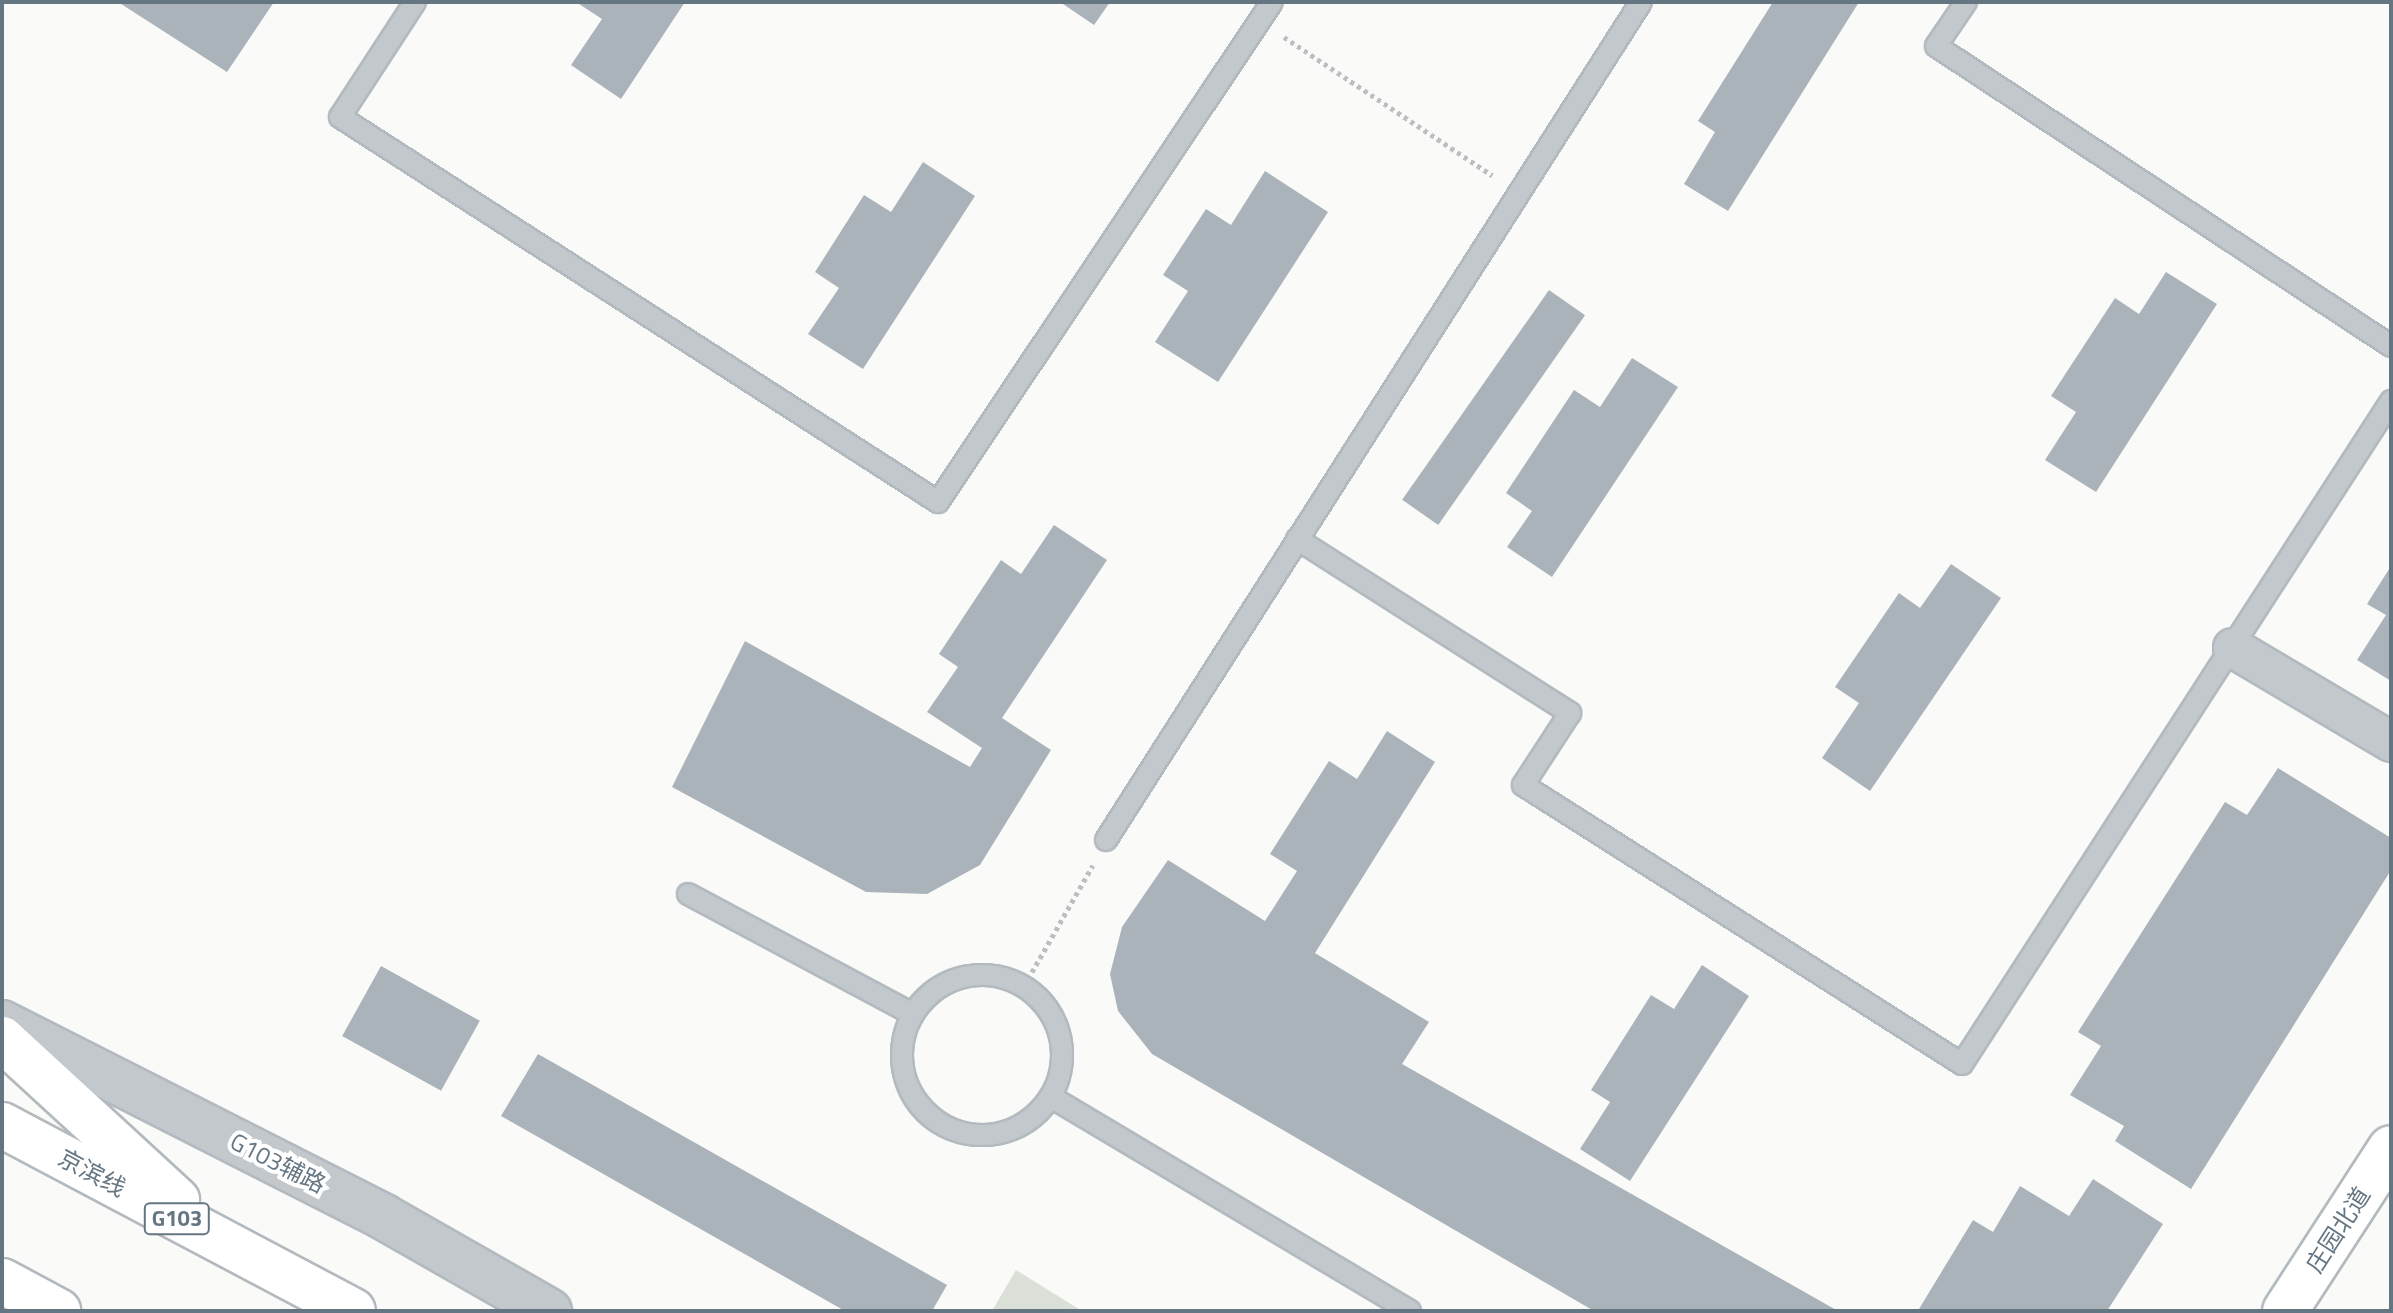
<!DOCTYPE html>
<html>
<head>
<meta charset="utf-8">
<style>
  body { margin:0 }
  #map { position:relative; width:2393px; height:1313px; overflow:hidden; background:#fafaf8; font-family:"Titillium Web","Noto Sans SC",sans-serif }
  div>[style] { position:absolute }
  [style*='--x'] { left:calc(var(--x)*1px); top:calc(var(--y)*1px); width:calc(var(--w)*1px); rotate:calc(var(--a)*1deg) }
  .green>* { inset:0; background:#dadfd7 }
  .building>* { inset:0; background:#aab3b9; transform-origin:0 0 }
  .path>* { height:5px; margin-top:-2.5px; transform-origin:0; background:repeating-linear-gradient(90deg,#bbbfc2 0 4px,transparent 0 8px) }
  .roads { filter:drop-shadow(2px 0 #b3babf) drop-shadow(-2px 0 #b3babf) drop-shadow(0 2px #b3babf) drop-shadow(0 -2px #b3babf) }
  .service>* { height:20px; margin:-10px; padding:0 10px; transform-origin:10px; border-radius:10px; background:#c3c8cc }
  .service>.ring { margin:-10px; padding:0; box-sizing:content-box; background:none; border:20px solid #c3c8cc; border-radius:50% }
  .minor>* { height:38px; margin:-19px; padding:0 19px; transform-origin:19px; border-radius:19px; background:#c3c8cc }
  .tertiary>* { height:44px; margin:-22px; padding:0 22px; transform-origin:22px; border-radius:22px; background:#c3c8cc }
  .secondary>* { height:44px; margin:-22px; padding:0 22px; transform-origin:22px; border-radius:22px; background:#fff }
  .trunk>* { height:44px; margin:-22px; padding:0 22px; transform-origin:22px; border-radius:22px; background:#fff }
  span { translate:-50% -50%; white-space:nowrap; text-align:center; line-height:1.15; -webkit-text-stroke:8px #fff; paint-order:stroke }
  .shield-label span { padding:2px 6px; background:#fff; border:2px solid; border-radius:6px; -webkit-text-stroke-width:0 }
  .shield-label { font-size:22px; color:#657683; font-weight:700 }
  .street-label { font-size:24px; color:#657683 }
  .frame { position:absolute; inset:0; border:4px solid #657683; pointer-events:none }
</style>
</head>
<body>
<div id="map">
  <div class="green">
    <i style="clip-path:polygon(1016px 1270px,1082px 1311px,992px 1311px)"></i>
  </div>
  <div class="building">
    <i style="clip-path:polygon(118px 2px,274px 2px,227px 72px)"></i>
    <i style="clip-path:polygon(576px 2px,685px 2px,621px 99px,571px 65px,602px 19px)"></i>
    <i style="clip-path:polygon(1060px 2px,1110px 2px,1094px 25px)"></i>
    <i style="clip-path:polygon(1773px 2px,1859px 2px,1728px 211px,1684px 184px,1715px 132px,1698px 121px)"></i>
    <i style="clip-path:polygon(923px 162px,975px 196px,863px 369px,808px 334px,839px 288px,815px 272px,864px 195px,891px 212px)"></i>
    <i style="clip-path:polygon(1265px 171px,1328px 212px,1218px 382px,1155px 342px,1188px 291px,1163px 275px,1206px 209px,1231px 225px)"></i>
    <i style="clip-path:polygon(2166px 272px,2217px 304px,2096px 492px,2045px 460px,2076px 412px,2051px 396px,2115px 298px,2139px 314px)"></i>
    <i style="left:1549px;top:290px;width:44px;height:256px;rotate:35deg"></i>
    <i style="clip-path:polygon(1632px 358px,1678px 387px,1552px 577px,1507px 547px,1532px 511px,1506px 493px,1574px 390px,1600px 407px)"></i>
    <i style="clip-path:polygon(1054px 525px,1107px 560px,1002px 718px,1051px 750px,980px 865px,927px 894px,866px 892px,672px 787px,745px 641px,970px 767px,982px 748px,927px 712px,958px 667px,939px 654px,1001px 560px,1021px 574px)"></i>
    <i style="clip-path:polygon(1951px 564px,2001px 598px,1870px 791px,1822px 758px,1859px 703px,1835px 687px,1899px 593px,1920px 608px)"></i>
    <i style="clip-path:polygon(2391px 566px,2391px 681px,2357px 660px,2386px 615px,2367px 604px)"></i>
    <i style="clip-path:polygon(1387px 731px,1435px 762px,1315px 953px,1429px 1022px,1402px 1064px,1838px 1311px,1594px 1311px,1152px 1054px,1118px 1011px,1110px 974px,1122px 927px,1168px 860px,1265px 921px,1297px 871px,1270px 854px,1329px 761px,1357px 779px)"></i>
    <i style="clip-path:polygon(2278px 768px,2391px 838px,2391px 870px,2191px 1189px,2115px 1141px,2124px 1126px,2070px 1095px,2101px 1046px,2078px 1032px,2225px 802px,2247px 815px)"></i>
    <i style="clip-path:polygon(1702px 965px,1749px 996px,1630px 1181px,1580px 1149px,1610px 1102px,1591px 1090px,1651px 995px,1674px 1009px)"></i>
    <i style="left:381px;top:966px;width:113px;height:80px;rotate:29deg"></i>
    <i style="clip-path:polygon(538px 1054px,947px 1285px,932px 1311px,845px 1311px,501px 1116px)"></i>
    <i style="clip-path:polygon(2093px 1179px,2163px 1224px,2107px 1311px,1919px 1309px,1973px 1220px,1993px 1232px,2020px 1186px,2069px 1216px)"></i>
  </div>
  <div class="path">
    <i style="--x:1284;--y:37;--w:250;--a:33.6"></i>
    <i style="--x:1024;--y:986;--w:139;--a:-60.3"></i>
  </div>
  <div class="roads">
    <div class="service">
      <i style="--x:415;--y:2;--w:137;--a:123.1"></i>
      <i style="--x:340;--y:117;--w:711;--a:32.77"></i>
      <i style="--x:938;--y:502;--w:601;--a:-56.26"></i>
      <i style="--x:1966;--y:2;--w:53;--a:124.3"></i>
      <i style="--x:1936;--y:46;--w:545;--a:33.4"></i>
      <i style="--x:1297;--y:539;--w:324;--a:32.5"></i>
      <i style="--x:1570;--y:713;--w:86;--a:123.1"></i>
      <i style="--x:1523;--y:785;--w:520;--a:32.44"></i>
      <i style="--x:1962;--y:1064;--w:790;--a:-57.09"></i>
      <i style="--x:1106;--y:840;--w:994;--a:-57.44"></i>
      <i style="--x:688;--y:894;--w:255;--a:28.1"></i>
      <i class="ring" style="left:902px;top:975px;width:140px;height:140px"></i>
      <i style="--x:1051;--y:1097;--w:418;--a:30.8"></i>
    </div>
    <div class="minor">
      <i style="--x:2233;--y:648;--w:184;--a:30.7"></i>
    </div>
    <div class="tertiary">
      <i style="--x:2;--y:1023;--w:428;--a:26.9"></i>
      <i style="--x:384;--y:1217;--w:190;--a:29.7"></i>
    </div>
    <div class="secondary">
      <i style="--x:2285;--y:1311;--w:194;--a:-57"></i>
    </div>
    <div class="trunk">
      <i style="--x:2;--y:1039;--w:238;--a:42.6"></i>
      <i style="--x:2;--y:1125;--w:397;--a:27.9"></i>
      <i style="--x:2;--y:1281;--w:64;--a:28.2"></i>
    </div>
  </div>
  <div class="shield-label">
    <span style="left:177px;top:1219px">G103</span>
  </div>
  <div class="street-label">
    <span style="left:278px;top:1163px;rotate:27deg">G103辅路</span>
    <span style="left:92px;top:1173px;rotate:28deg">京滨线</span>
    <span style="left:2338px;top:1230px;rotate:-57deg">庄园北道</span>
  </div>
  <div class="frame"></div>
</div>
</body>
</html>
